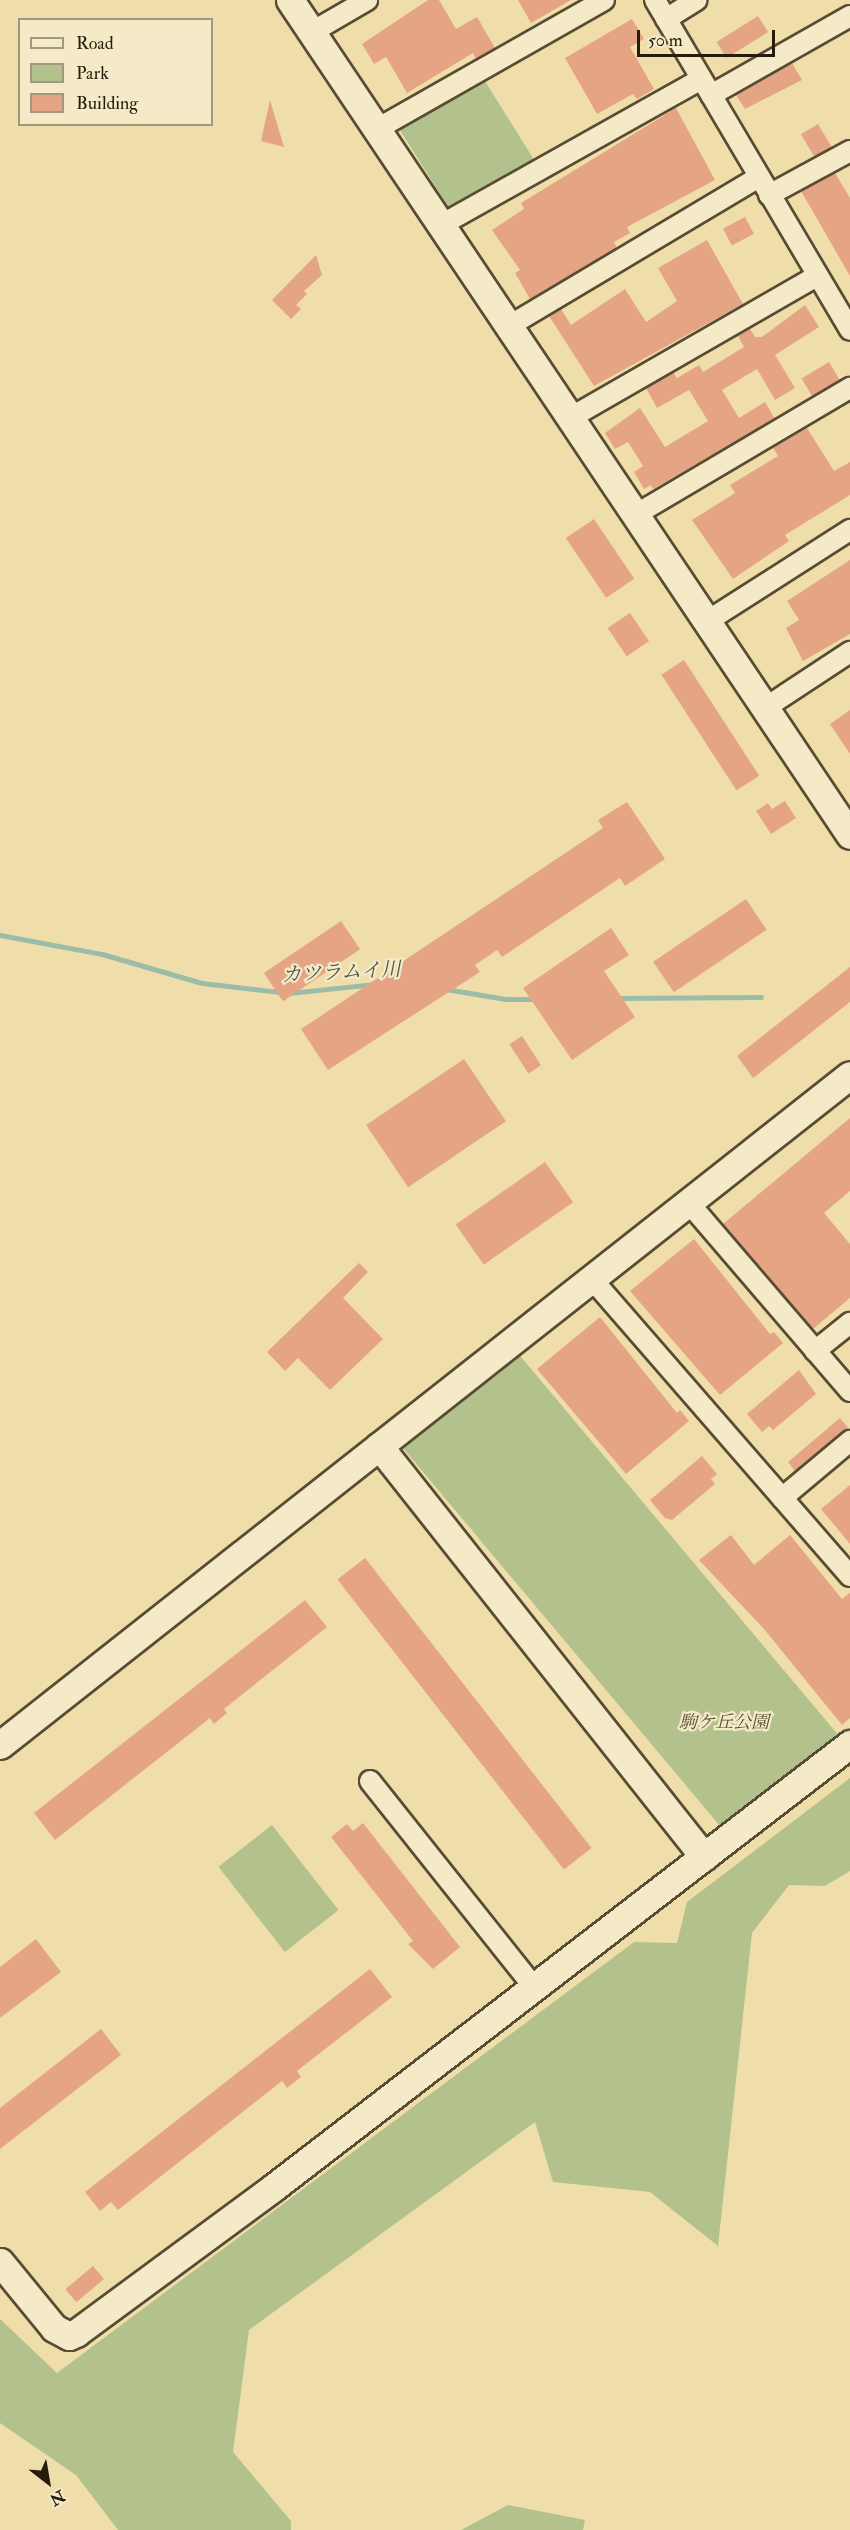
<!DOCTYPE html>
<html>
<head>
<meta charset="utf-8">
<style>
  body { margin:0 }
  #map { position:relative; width:850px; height:2530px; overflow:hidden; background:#f0deaa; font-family:"IM FELL Double Pica","Noto Serif JP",serif }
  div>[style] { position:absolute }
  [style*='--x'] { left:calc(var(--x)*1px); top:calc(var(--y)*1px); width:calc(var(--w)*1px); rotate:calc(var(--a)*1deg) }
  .green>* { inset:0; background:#b3c28d; transform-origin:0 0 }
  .stream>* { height:5px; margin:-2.5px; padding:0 2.5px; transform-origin:2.5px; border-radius:2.5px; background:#9abca9 }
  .building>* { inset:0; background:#e5a584; transform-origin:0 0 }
  .roads { filter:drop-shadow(2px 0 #584c34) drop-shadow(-2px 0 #584c34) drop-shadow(0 2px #584c34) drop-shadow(0 -2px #584c34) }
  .street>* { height:20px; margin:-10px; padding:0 10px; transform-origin:10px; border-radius:10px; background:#f5eac8 }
  .secondary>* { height:27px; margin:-13.5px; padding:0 13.5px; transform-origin:13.5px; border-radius:13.5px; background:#f5eac8 }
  span { translate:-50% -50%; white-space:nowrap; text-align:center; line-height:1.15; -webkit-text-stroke:4.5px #f5eac8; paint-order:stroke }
  .park-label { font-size:18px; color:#504e33; font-style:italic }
  .water-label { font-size:20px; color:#4f5444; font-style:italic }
  .legend { position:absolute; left:18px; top:18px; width:195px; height:108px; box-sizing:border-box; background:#f5eac8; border:2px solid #a2987d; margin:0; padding:8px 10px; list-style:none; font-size:18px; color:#261c0d }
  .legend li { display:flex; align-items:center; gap:12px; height:30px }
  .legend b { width:30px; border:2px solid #a2987d }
  .north { position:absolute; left:18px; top:2452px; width:60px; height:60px; -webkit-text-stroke:4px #f5eac8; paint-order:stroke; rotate:149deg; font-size:16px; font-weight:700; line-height:24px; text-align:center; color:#261c0d }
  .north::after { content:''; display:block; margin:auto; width:21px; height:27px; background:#261c0d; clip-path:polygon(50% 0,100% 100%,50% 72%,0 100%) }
  .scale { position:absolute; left:637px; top:30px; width:138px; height:27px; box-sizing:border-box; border:3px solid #261c0d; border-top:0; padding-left:8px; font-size:18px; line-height:21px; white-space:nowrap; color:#261c0d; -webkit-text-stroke:4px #f5eac8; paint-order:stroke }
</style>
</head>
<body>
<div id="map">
  <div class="green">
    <i style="left:483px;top:78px;width:101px;height:98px;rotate:58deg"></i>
    <i style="left:516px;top:1351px;width:505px;height:149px;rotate:50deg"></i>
    <i style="clip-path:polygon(850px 1778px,850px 1871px,825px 1886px,789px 1885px,752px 1933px,718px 2246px,650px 2192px,553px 2182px,535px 2122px,249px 2330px,233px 2452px,291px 2521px,291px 2530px,118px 2530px,76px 2475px,0 2423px,0 2319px,57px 2373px,634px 1942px,677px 1943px,687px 1902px)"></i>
    <i style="left:272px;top:1825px;width:108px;height:68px;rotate:52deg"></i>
    <i style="clip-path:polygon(508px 2505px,585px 2520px,583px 2530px,461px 2530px)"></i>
  </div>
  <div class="stream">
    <i style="--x:0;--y:935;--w:104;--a:10.6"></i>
    <i style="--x:102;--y:954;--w:104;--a:16.2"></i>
    <i style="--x:202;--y:983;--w:88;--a:6.6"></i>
    <i style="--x:289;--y:993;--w:85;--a:-6"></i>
    <i style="--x:446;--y:989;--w:60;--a:9.6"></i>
    <i style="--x:505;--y:999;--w:32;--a:0"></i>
    <i style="--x:616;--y:998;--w:145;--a:-0.4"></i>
  </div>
  <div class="building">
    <i style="clip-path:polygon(428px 0,439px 0,456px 29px,477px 17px,495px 48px,476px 59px,473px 53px,407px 93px,386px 57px,374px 64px,362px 44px)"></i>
    <i style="clip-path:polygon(518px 0,571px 0,531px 23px)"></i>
    <i style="left:758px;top:16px;width:19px;height:49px;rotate:58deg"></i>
    <i style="clip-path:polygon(632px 19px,644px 39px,630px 47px,654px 89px,637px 99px,633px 94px,597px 114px,565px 58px)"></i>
    <i style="clip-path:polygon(792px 63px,802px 80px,745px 109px,736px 95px)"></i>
    <i style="clip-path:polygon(270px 100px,284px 147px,261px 141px)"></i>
    <i style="clip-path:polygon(676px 108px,715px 180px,627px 227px,630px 233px,614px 242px,617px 248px,530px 299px,515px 273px,520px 270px,492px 230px,524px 209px,521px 203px)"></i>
    <i style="left:818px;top:124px;width:27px;height:20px;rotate:59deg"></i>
    <i style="clip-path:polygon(835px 173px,850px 198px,850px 276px,801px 191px)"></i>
    <i style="left:745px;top:217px;width:19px;height:25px;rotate:62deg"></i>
    <i style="clip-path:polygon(707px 240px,743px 304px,594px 386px,549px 316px,561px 309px,571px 325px,625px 289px,646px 322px,677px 301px,658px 268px)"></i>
    <i style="clip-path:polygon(316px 255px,322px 275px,304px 291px,307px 294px,296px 305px,301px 309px,291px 319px,272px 300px)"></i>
    <i style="clip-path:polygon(805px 305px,819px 327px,775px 355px,795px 388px,775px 400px,757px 369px,722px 390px,739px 418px,765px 402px,775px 419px,653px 489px,651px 485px,644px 489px,634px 472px,643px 466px,628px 442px,615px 449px,605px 433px,640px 408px,665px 447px,708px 421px,689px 390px,657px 408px,646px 388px,673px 372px,677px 378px,699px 365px,703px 372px,744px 347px,738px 336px,750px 329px,755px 337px,762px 337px)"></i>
    <i style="left:829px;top:362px;width:21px;height:32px;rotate:59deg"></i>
    <i style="clip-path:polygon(807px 428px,834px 471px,850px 462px,850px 495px,785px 535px,789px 541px,733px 579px,692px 520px,735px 493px,730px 485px,778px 456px,773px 448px)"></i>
    <i style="left:594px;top:519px;width:72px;height:34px;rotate:56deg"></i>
    <i style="clip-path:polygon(850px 560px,850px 634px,803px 661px,786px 628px,799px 620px,787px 601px)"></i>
    <i style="left:630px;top:613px;width:34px;height:27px;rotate:56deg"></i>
    <i style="left:684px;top:660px;width:138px;height:27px;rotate:57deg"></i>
    <i style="clip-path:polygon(850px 710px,850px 754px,830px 724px)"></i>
    <i style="clip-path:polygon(785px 801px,796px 818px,771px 834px,756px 811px,768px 803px,772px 809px)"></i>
    <i style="clip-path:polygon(627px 802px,665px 859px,625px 886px,620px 878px,502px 957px,497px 950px,475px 965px,480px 972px,328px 1070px,301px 1029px,603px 828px,598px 820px)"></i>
    <i style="left:746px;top:899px;width:37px;height:112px;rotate:56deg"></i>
    <i style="left:341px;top:921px;width:34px;height:93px;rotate:56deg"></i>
    <i style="clip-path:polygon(611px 928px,629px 955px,604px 971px,635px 1017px,572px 1060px,523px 988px)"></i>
    <i style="clip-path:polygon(850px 967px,850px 1002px,753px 1078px,737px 1056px)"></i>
    <i style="left:522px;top:1036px;width:35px;height:15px;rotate:57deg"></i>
    <i style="left:464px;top:1059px;width:75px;height:118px;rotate:56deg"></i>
    <i style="clip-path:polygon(850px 1118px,850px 1191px,824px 1213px,850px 1244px,850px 1298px,813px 1329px,723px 1224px)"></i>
    <i style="left:545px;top:1162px;width:49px;height:109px;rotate:55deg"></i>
    <i style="clip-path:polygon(694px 1239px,770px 1334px,774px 1332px,783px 1343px,720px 1395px,630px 1291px)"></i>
    <i style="clip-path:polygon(359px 1263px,368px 1272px,343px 1298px,383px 1339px,330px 1390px,298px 1358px,285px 1371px,267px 1352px)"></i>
    <i style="clip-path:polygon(600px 1317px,677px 1413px,680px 1410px,689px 1421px,626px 1474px,537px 1369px)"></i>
    <i style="clip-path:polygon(799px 1370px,816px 1394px,773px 1430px,769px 1426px,762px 1432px,747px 1414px)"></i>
    <i style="clip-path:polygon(840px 1418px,849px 1429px,795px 1471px,788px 1462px)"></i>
    <i style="clip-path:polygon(702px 1456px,717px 1474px,711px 1479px,715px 1484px,672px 1520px,665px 1518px,650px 1500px)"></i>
    <i style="clip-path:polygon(850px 1485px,850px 1544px,821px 1509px)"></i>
    <i style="clip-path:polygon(731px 1535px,754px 1565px,790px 1535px,842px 1599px,850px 1593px,850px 1718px,842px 1725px,764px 1629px,699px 1560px)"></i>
    <i style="left:365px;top:1558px;width:368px;height:35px;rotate:52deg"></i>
    <i style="clip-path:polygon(305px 1600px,327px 1627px,224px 1709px,227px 1713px,214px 1724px,210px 1718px,55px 1840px,34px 1813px)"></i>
    <i style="clip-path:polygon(363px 1823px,460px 1947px,433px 1969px,408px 1944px,413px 1941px,331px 1837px,347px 1824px,353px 1831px)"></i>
    <i style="clip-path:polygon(36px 1939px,61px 1972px,0 2018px,0 1967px)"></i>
    <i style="clip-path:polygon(370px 1969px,392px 1997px,297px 2071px,301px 2077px,287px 2088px,282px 2081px,118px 2210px,111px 2202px,100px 2211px,85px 2192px)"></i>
    <i style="clip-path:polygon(101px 2029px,121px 2055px,0 2149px,0 2108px)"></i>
    <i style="left:93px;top:2266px;width:17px;height:36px;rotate:50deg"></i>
  </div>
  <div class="roads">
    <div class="street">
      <i style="--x:655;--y:0;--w:383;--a:59.4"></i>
      <i style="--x:666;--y:19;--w:36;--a:-32"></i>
      <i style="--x:312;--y:32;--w:64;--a:-30.2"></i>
      <i style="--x:711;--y:95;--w:160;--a:-29.6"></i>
      <i style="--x:377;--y:129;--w:261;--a:-29.6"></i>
      <i style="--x:769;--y:195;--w:92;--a:-28.5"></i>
      <i style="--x:441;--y:225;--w:298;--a:-29.3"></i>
      <i style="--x:509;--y:326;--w:291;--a:-30.8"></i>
      <i style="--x:570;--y:418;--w:285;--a:-29.9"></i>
      <i style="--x:635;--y:515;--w:250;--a:-30.6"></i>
      <i style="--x:706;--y:622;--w:171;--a:-32.6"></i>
      <i style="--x:765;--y:708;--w:102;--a:-33.4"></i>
      <i style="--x:688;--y:1202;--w:249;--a:49.4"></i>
      <i style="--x:591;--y:1278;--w:395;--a:49"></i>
      <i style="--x:815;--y:1351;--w:45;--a:-38.7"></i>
      <i style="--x:782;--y:1498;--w:89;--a:-40"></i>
      <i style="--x:370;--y:1781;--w:263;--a:51.5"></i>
    </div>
    <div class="secondary">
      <i style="--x:290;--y:0;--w:1005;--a:56.15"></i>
      <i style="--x:379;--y:1446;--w:524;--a:51.66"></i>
      <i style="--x:0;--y:1745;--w:1082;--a:-38.25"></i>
      <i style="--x:0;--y:2262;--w:85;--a:50.7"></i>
      <i style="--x:54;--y:2328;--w:17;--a:28"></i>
      <i style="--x:69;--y:2336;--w:8;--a:-23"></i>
      <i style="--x:76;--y:2333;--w:246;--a:-36.4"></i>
      <i style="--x:274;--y:2187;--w:727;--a:-37.56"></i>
    </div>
  </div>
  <div class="park-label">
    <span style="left:724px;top:1723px">駒ケ丘公園</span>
  </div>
  <div class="water-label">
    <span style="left:341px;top:972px;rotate:-3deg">カツラムイ川</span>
  </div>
  <ul class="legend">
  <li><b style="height:8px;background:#f5eac8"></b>Road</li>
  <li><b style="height:16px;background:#b3c28d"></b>Park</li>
  <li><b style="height:16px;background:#e5a584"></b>Building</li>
  </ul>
  <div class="north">N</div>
  <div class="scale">50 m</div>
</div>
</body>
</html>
